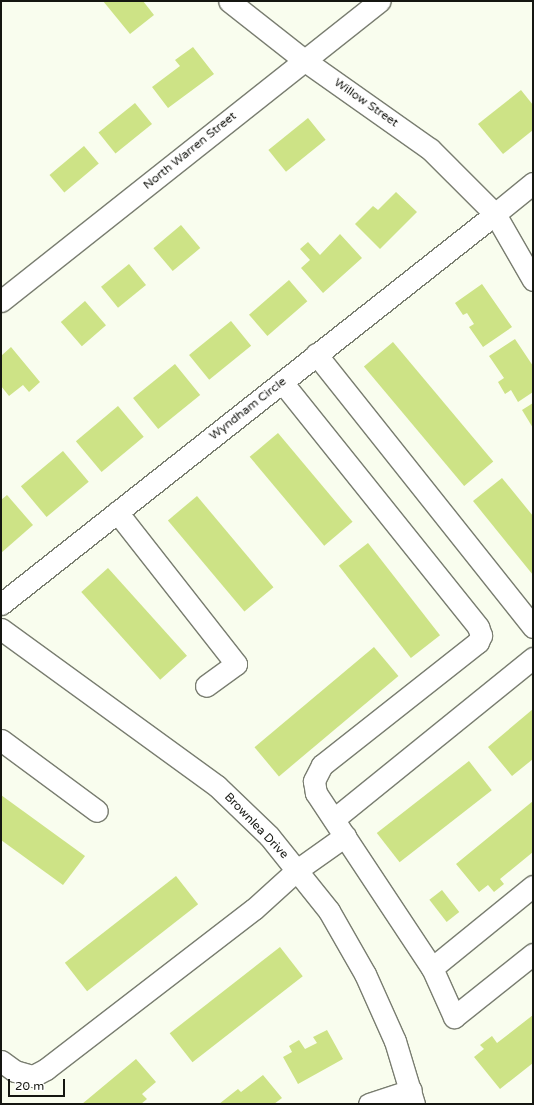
<!DOCTYPE html>
<html>
<head>
<meta charset="utf-8">
<style>
  body { margin:0 }
  #map { position:relative; width:534px; height:1105px; overflow:hidden; background:#f9fdee; font-family:"Varela Round",sans-serif }
  div>[style] { position:absolute }
  [style*='--x'] { left:calc(var(--x)*1px); top:calc(var(--y)*1px); width:calc(var(--w)*1px); rotate:calc(var(--a)*1deg) }
  .building>* { inset:0; background:#cde386; transform-origin:0 0 }
  .roads { filter:drop-shadow(1px 0 #797d70) drop-shadow(-1px 0 #797d70) drop-shadow(0 1px #797d70) drop-shadow(0 -1px #797d70) }
  .minor>* { height:21px; margin:-10.5px; padding:0 10.5px; transform-origin:10.5px; border-radius:10.5px; background:#fff }
  span { translate:-50% -50%; white-space:nowrap; text-align:center; line-height:1.15; -webkit-text-stroke:4px #fff; paint-order:stroke }
  .street-label { font-size:12px; color:#151611 }
  .frame { position:absolute; inset:0; border:2px solid #151611; pointer-events:none }
  .scale { position:absolute; left:8px; top:1079px; width:57px; height:18px; box-sizing:border-box; border:2px solid #151611; border-top:0; padding-left:5px; font-size:12px; line-height:14px; white-space:nowrap; color:#151611; -webkit-text-stroke:3px #fff; paint-order:stroke }
</style>
</head>
<body>
<div id="map">
  <div class="building">
    <i style="clip-path:polygon(103px 1px,143px 1px,154px 15px,130px 34px)"></i>
    <i style="clip-path:polygon(193px 47px,214px 74px,168px 108px,152px 87px,180px 66px,175px 60px)"></i>
    <i style="clip-path:polygon(521px 90px,533px 105px,533px 130px,503px 154px,478px 124px)"></i>
    <i style="left:135px;top:103px;width:27px;height:47px;rotate:51deg"></i>
    <i style="left:308px;top:118px;width:28px;height:51px;rotate:51deg"></i>
    <i style="left:84px;top:146px;width:23px;height:45px;rotate:50deg"></i>
    <i style="clip-path:polygon(396px 192px,417px 212px,380px 249px,355px 224px,373px 206px,378px 210px)"></i>
    <i style="left:181px;top:225px;width:30px;height:36px;rotate:50deg"></i>
    <i style="clip-path:polygon(340px 234px,362px 258px,323px 293px,301px 268px,310px 260px,300px 249px,308px 242px,320px 255px)"></i>
    <i style="left:129px;top:264px;width:27px;height:36px;rotate:51deg"></i>
    <i style="left:289px;top:280px;width:28px;height:53px;rotate:49deg"></i>
    <i style="clip-path:polygon(482px 284px,512px 327px,483px 347px,469px 327px,474px 324px,467px 313px,463px 315px,455px 303px)"></i>
    <i style="left:85px;top:301px;width:32px;height:32px;rotate:49deg"></i>
    <i style="left:231px;top:321px;width:32px;height:54px;rotate:51deg"></i>
    <i style="clip-path:polygon(515px 339px,533px 366px,533px 392px,518px 402px,511px 390px,505px 394px,498px 382px,504px 378px,489px 356px)"></i>
    <i style="left:393px;top:342px;width:156px;height:38px;rotate:50deg"></i>
    <i style="clip-path:polygon(11px 347px,40px 382px,29px 392px,23px 385px,9px 396px,1px 386px,1px 356px)"></i>
    <i style="left:175px;top:364px;width:40px;height:54px;rotate:51deg"></i>
    <i style="clip-path:polygon(533px 403px,533px 428px,522px 410px)"></i>
    <i style="left:118px;top:406px;width:40px;height:55px;rotate:50deg"></i>
    <i style="left:278px;top:433px;width:116px;height:37px;rotate:50deg"></i>
    <i style="left:63px;top:451px;width:40px;height:55px;rotate:50deg"></i>
    <i style="clip-path:polygon(502px 478px,533px 516px,533px 575px,473px 501px)"></i>
    <i style="clip-path:polygon(7px 495px,33px 525px,1px 553px,1px 500px)"></i>
    <i style="left:197px;top:496px;width:119px;height:38px;rotate:50deg"></i>
    <i style="left:368px;top:543px;width:117px;height:37px;rotate:52deg"></i>
    <i style="left:108px;top:568px;width:118px;height:36px;rotate:48deg"></i>
    <i style="left:374px;top:647px;width:38px;height:156px;rotate:50deg"></i>
    <i style="clip-path:polygon(533px 709px,533px 759px,512px 776px,488px 747px)"></i>
    <i style="left:469px;top:761px;width:37px;height:117px;rotate:52deg"></i>
    <i style="clip-path:polygon(1px 795px,85px 856px,63px 885px,1px 840px)"></i>
    <i style="clip-path:polygon(533px 801px,533px 852px,500px 879px,504px 884px,494px 892px,488px 885px,479px 892px,456px 864px)"></i>
    <i style="left:176px;top:876px;width:36px;height:141px;rotate:52deg"></i>
    <i style="left:442px;top:890px;width:28px;height:16px;rotate:52deg"></i>
    <i style="left:280px;top:947px;width:37px;height:140px;rotate:52deg"></i>
    <i style="clip-path:polygon(533px 1015px,533px 1063px,500px 1089px,474px 1057px,484px 1049px,480px 1045px,492px 1036px,497px 1043px)"></i>
    <i style="clip-path:polygon(327px 1030px,343px 1059px,298px 1084px,283px 1057px,292px 1052px,289px 1046px,299px 1040px,305px 1049px,317px 1043px,313px 1037px)"></i>
    <i style="clip-path:polygon(136px 1059px,156px 1082px,142px 1094px,147px 1099px,141px 1104px,82px 1104px)"></i>
    <i style="clip-path:polygon(263px 1075px,282px 1098px,274px 1104px,219px 1104px,238px 1089px,241px 1092px)"></i>
  </div>
  <div class="roads">
    <div class="minor">
      <i style="--x:533;--y:183;--w:49;--a:140.8"></i>
      <i style="--x:495;--y:214;--w:76;--a:60.1"></i>
      <i style="--x:1;--y:301;--w:483;--a:-38.4"></i>
      <i style="--x:316;--y:354;--w:349;--a:51.5"></i>
      <i style="--x:282;--y:382;--w:314;--a:51.3"></i>
      <i style="--x:478;--y:627;--w:9;--a:69"></i>
      <i style="--x:481;--y:635;--w:8;--a:113"></i>
      <i style="--x:478;--y:642;--w:199;--a:141.7"></i>
      <i style="--x:322;--y:765;--w:18;--a:117"></i>
      <i style="--x:314;--y:781;--w:12;--a:81"></i>
      <i style="--x:316;--y:793;--w:210;--a:56.5"></i>
      <i style="--x:432;--y:968;--w:54;--a:65.8"></i>
      <i style="--x:454;--y:1017;--w:101;--a:-38.6"></i>
      <i style="--x:117;--y:512;--w:193;--a:51.9"></i>
      <i style="--x:236;--y:664;--w:37;--a:144"></i>
      <i style="--x:1;--y:604;--w:629;--a:-38.29"></i>
      <i style="--x:495;--y:214;--w:92;--a:-135"></i>
      <i style="--x:430;--y:149;--w:154;--a:-144.8"></i>
      <i style="--x:304;--y:60;--w:95;--a:-141.8"></i>
      <i style="--x:1;--y:629;--w:267;--a:36"></i>
      <i style="--x:217;--y:786;--w:72;--a:43.9"></i>
      <i style="--x:269;--y:836;--w:96;--a:51.3"></i>
      <i style="--x:329;--y:911;--w:73;--a:60.3"></i>
      <i style="--x:365;--y:974;--w:73;--a:65.9"></i>
      <i style="--x:395;--y:1041;--w:66;--a:73.2"></i>
      <i style="--x:1;--y:740;--w:119;--a:36.5"></i>
      <i style="--x:334;--y:819;--w:256;--a:-39"></i>
      <i style="--x:432;--y:968;--w:130;--a:-39.1"></i>
      <i style="--x:1;--y:1061;--w:17;--a:36"></i>
      <i style="--x:15;--y:1071;--w:19;--a:16"></i>
      <i style="--x:33;--y:1076;--w:15;--a:-28"></i>
      <i style="--x:46;--y:1069;--w:262;--a:-37.6"></i>
      <i style="--x:254;--y:909;--w:58;--a:-42.2"></i>
      <i style="--x:297;--y:870;--w:59;--a:-35.3"></i>
      <i style="--x:369;--y:1104;--w:44;--a:-18.4"></i>
    </div>
  </div>
  <div class="street-label">
    <span style="left:366px;top:103px;rotate:35deg">Willow Street</span>
    <span style="left:190px;top:151px;rotate:-39deg">North Warren Street</span>
    <span style="left:248px;top:409px;rotate:-38deg">Wyndham Circle</span>
    <span style="left:256px;top:826px;rotate:46deg">Brownlea Drive</span>
  </div>
  <div class="frame"></div>
  <div class="scale">20 m</div>
</div>
</body>
</html>
